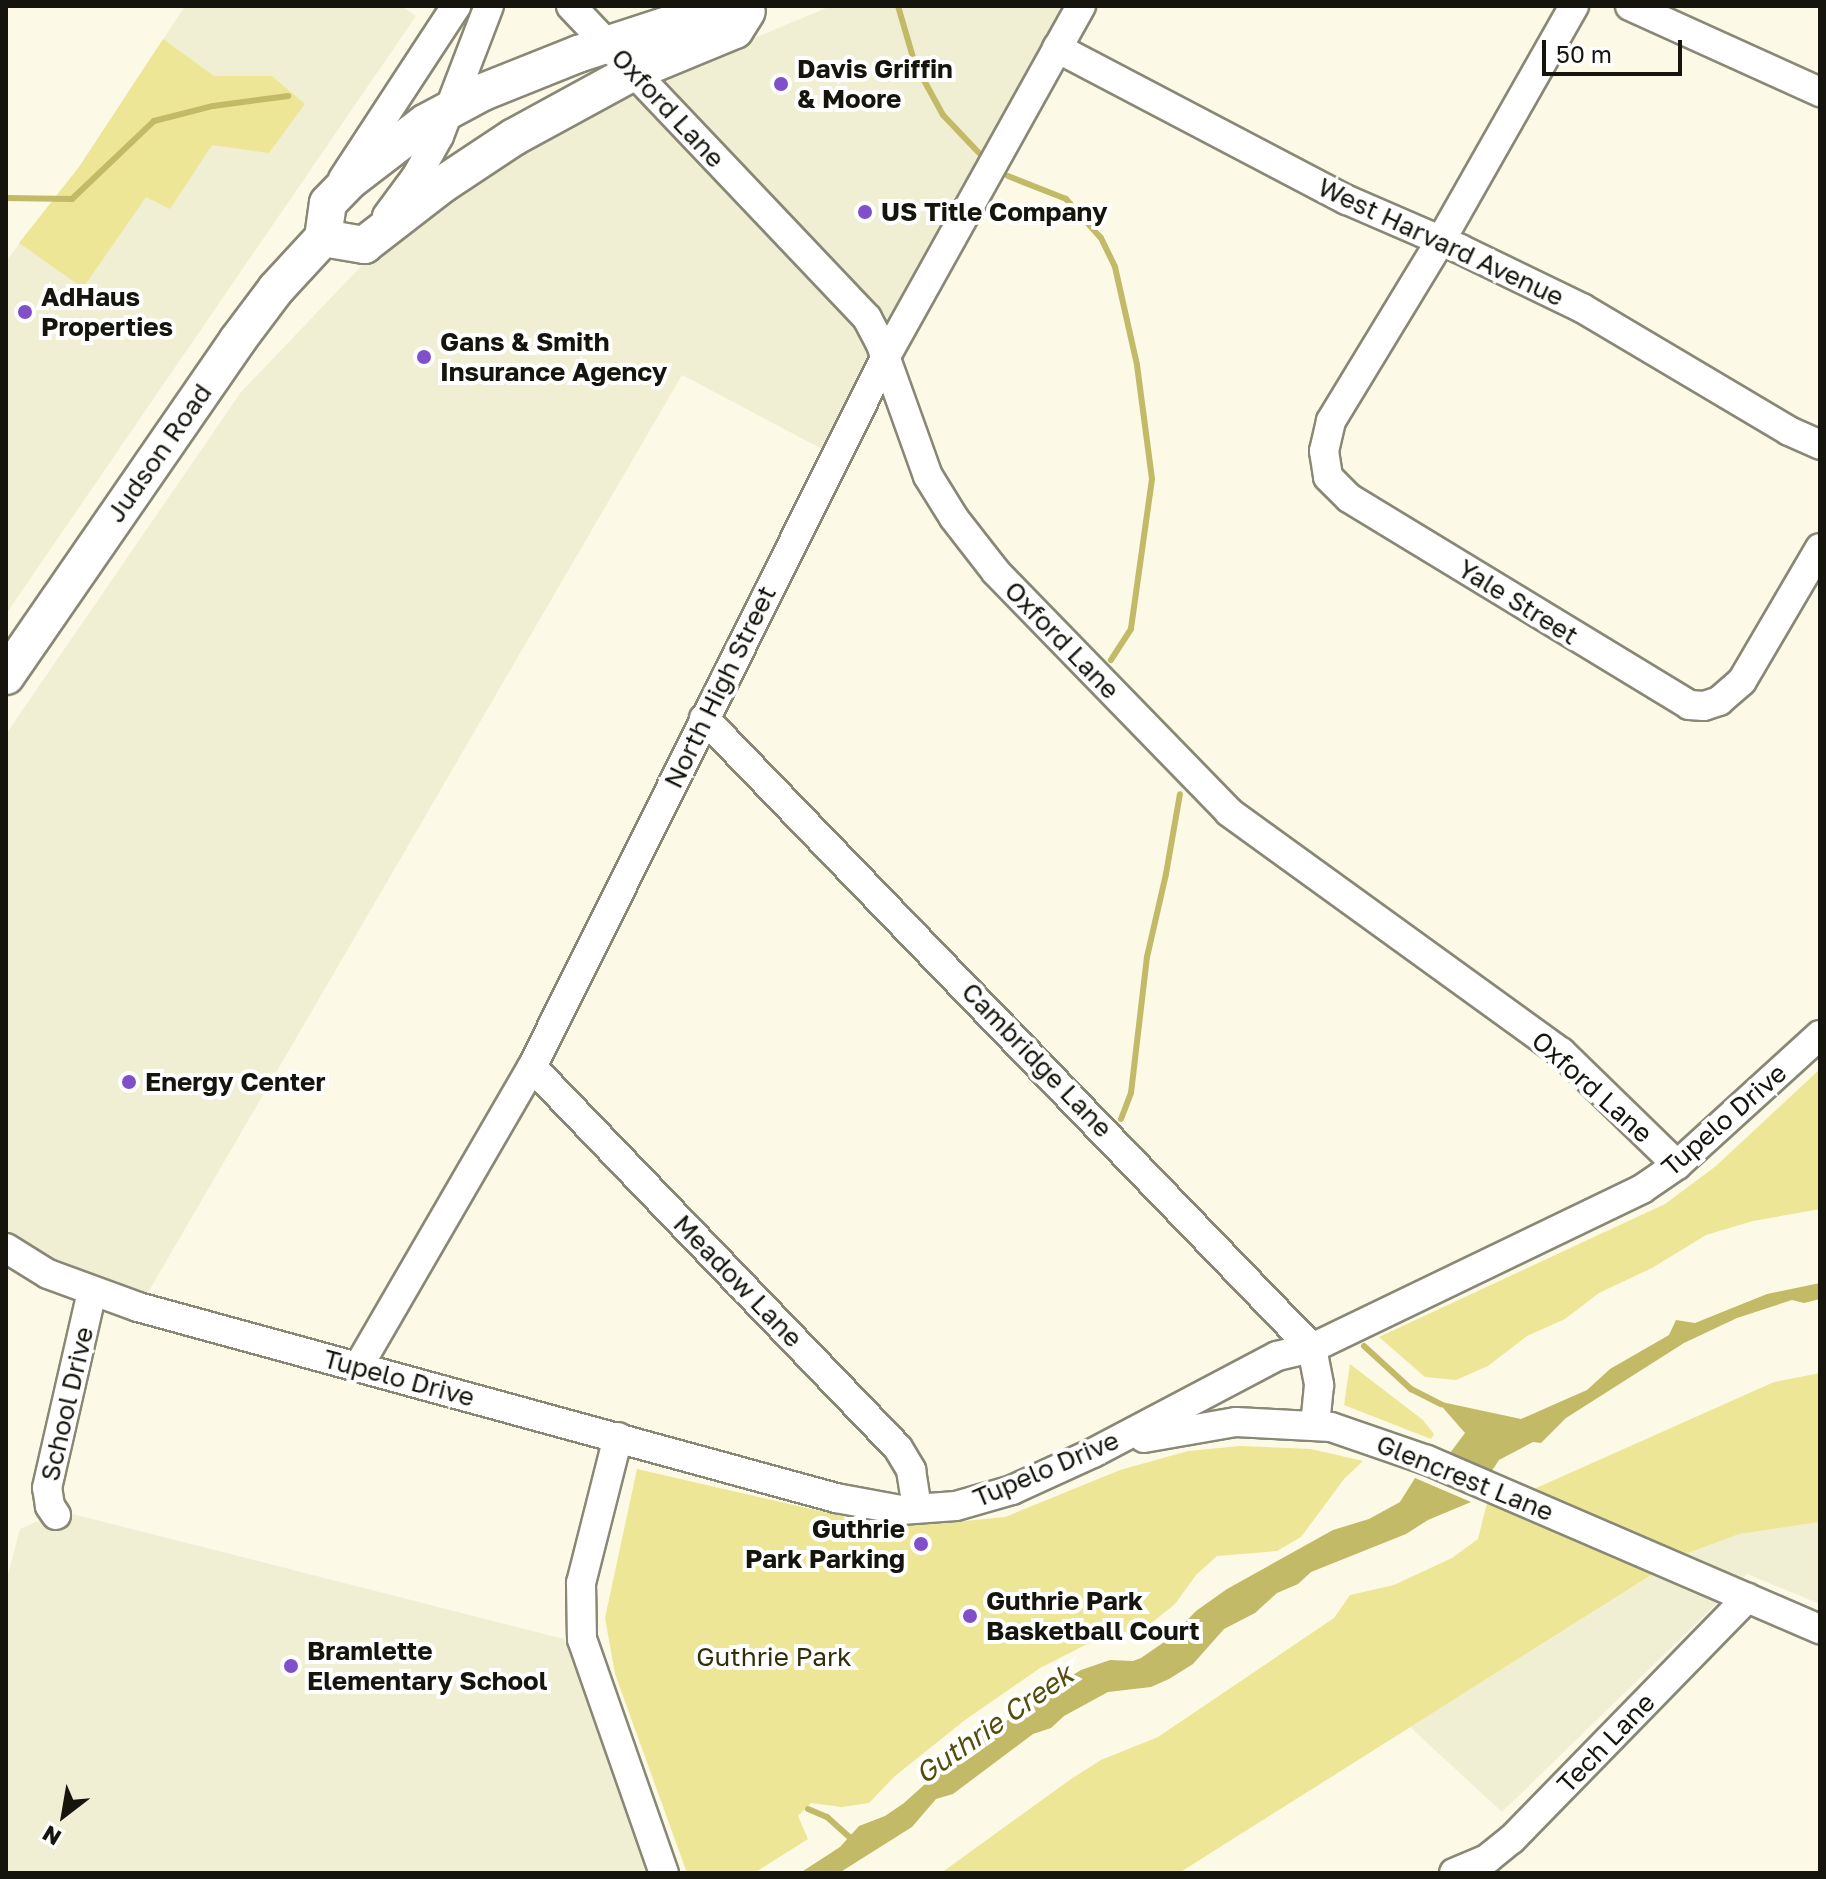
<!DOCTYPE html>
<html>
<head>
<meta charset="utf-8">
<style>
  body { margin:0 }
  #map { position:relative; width:1826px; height:1879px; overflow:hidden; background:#fcfae6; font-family:"Golos Text",sans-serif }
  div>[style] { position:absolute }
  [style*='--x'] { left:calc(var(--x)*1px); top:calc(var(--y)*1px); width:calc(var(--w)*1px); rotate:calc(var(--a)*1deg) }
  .built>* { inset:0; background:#f0efd3 }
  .green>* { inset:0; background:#ede696 }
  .water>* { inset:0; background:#c2ba66 }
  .stream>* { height:6px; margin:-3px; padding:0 3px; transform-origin:3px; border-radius:3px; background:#c2ba66 }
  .roads { filter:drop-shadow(2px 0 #898876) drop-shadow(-2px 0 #898876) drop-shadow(0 2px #898876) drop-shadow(0 -2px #898876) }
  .minor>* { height:28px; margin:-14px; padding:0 14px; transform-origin:14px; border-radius:14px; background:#fff }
  .major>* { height:36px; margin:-18px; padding:0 18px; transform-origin:18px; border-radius:18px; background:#fff }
  .dots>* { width:22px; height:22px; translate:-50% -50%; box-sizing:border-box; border:4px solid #fff; border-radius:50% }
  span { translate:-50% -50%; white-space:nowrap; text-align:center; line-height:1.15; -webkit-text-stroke:8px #fff; paint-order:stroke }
  .poi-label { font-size:26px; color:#15150e; font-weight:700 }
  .left { translate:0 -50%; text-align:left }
  .right { translate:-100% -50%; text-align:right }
  .street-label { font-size:26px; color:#15150e }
  .park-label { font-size:26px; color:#322f09 }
  .water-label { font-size:28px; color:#544e0d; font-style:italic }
  .frame { position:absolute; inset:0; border:8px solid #15150e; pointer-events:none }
  .north { position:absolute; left:24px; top:1775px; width:80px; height:80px; -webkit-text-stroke:6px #fff; paint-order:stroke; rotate:211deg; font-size:22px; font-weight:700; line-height:32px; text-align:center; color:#15150e }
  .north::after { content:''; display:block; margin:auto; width:28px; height:36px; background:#15150e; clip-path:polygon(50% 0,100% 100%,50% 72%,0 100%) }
  .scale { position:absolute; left:1542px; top:40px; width:140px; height:36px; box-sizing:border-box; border:4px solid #15150e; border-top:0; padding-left:10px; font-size:24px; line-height:28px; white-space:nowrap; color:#15150e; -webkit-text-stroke:6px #fff; paint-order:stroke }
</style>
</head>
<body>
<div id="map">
  <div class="built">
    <i style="clip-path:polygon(185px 6px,401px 6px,416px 16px,6px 614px,6px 261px,82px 163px)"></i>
    <i style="clip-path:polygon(831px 6px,1064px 6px,822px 449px,682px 375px,146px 1296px,67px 1269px,40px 1254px,6px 1231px,6px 734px,241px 392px,368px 259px,455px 191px,627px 91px)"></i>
    <i style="clip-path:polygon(61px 1511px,564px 1639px,587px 1693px,651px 1873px,6px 1873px,6px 1582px,20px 1529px)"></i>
    <i style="clip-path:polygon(1820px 1522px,1820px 1604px,1747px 1574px,1502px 1812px,1410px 1727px,1695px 1548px,1739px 1534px)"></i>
  </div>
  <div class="green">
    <i style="clip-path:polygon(163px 39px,214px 76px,272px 76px,305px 104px,269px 153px,212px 145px,170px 209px,146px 197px,83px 288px,19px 243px,79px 167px)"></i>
    <i style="clip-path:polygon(1820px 1069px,1820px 1209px,1753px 1221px,1706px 1235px,1652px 1268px,1599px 1293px,1565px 1319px,1527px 1336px,1488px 1366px,1456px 1380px,1425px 1377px,1379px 1337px,1665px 1204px,1716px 1166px)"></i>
    <i style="clip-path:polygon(1350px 1364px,1423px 1420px,1434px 1434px,1431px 1439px,1344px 1405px)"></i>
    <i style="clip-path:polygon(1820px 1373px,1820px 1522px,1739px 1534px,1685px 1554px,1534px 1489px,1774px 1382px)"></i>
    <i style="clip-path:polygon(1240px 1446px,1311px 1449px,1363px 1461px,1344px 1479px,1301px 1537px,1277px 1551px,1217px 1556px,1196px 1575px,1175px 1604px,1139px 1633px,1099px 1638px,1040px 1668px,965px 1720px,895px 1776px,869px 1803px,842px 1807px,811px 1803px,798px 1816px,808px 1839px,754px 1873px,687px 1873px,615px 1674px,605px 1618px,637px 1469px,855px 1519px,934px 1524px,1005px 1517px,1120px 1470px,1188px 1451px)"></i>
    <i style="clip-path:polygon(1487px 1503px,1653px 1574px,1179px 1873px,941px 1873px,1071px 1779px,1101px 1760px,1158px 1737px,1334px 1618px,1350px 1595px,1394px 1585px,1452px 1558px,1478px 1539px)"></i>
  </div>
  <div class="water">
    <i style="clip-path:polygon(1820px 1283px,1820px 1299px,1804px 1303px,1792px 1300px,1737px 1318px,1684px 1343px,1566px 1418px,1541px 1443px,1533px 1442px,1499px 1460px,1491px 1472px,1450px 1453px,1465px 1433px,1437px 1401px,1521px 1419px,1587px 1390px,1610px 1369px,1669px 1335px,1676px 1320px,1695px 1323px,1767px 1294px)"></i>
    <i style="clip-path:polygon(1415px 1478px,1471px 1502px,1428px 1520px,1406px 1534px,1311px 1572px,1298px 1584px,1277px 1593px,1255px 1613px,1224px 1629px,1193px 1664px,1169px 1679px,1151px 1687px,1108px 1692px,1064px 1716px,1051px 1728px,1033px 1734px,953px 1794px,936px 1799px,912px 1827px,839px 1873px,800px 1873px,840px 1847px,859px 1826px,885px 1816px,904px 1803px,934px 1776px,945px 1760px,975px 1737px,994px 1732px,1027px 1703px,1081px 1670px,1110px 1660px,1133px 1661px,1141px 1658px,1170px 1638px,1196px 1611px,1227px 1589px,1333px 1530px,1369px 1519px,1400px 1502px)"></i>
  </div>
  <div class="stream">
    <i style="--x:898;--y:6;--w:60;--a:73.7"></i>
    <i style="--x:915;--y:64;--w:58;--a:61.2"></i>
    <i style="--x:943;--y:115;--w:52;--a:46.5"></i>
    <i style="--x:1008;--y:176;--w:62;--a:21.6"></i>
    <i style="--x:1066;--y:199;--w:52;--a:48.1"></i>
    <i style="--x:1101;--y:238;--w:32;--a:64"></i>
    <i style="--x:1115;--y:267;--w:100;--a:77.3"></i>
    <i style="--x:1137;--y:365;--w:115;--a:82.5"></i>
    <i style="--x:1152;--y:479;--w:151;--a:98"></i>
    <i style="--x:1131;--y:629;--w:37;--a:123"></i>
    <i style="--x:6;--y:198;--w:66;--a:0.9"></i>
    <i style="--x:72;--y:199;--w:113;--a:-43.6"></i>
    <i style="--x:154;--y:121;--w:61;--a:-14.3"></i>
    <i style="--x:213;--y:106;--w:76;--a:-7.6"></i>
    <i style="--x:1121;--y:1119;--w:28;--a:-69"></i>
    <i style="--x:1131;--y:1093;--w:137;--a:-83.3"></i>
    <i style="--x:1147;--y:957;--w:85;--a:-77.1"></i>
    <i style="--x:1166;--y:874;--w:81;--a:-80.1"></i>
    <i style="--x:1364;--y:1346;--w:64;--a:42.5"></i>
    <i style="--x:1411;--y:1389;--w:34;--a:27"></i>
    <i style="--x:808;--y:1809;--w:21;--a:23"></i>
    <i style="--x:827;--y:1817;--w:36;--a:42"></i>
  </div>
  <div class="roads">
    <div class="minor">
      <i style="--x:571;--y:6;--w:430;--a:46.5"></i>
      <i style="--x:867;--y:318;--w:27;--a:62"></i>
      <i style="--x:880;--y:342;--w:142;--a:70.3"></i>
      <i style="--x:928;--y:476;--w:49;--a:58.2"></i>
      <i style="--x:954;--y:518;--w:68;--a:52.1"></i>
      <i style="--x:996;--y:572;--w:334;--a:45.8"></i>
      <i style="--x:1229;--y:812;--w:410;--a:35.9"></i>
      <i style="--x:1561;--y:1052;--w:162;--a:44.2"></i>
      <i style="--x:1574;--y:6;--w:269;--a:119.6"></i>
      <i style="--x:1441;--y:240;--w:212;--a:121.3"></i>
      <i style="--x:1331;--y:421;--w:31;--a:103"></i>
      <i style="--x:1324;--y:451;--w:26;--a:81"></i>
      <i style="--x:1328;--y:477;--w:30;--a:45"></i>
      <i style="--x:1349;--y:498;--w:398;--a:31.3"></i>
      <i style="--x:1689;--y:705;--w:15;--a:4"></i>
      <i style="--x:1704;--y:706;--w:16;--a:-18"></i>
      <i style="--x:1719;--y:701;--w:30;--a:-41"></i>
      <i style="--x:1742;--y:681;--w:154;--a:-59.6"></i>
      <i style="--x:1630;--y:6;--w:209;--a:24.4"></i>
      <i style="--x:1057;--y:48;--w:327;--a:27.7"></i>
      <i style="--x:1347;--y:200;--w:123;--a:23.4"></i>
      <i style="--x:1460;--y:249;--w:136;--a:25.8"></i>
      <i style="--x:1582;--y:308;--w:241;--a:30.7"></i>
      <i style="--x:1789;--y:431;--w:34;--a:24"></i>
      <i style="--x:343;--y:179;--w:207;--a:-56.8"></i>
      <i style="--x:387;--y:216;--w:49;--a:-53.4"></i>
      <i style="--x:416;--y:177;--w:47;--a:-60.7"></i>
      <i style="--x:439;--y:136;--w:139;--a:-69"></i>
      <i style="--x:704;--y:718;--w:876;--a:46.02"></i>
      <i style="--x:1312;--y:1348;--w:38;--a:79"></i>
      <i style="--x:1319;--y:1385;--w:41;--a:95.6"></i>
      <i style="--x:532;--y:1067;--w:528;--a:46.15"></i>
      <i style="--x:898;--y:1448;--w:26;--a:59"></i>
      <i style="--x:911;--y:1470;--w:39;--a:81"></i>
      <i style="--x:6;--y:1248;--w:49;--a:31.8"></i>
      <i style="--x:48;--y:1274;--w:96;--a:20.1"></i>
      <i style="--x:138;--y:1307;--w:724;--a:15.3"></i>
      <i style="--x:836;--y:1498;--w:66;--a:10.5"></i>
      <i style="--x:901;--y:1510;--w:55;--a:-4.2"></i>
      <i style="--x:956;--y:1506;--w:58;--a:-15.9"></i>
      <i style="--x:1012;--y:1490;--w:89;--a:-24.6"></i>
      <i style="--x:1093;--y:1453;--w:208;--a:-27.8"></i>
      <i style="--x:1277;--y:1356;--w:36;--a:-13"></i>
      <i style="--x:1312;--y:1348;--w:366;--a:-25.7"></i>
      <i style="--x:1642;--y:1189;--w:42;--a:-34.4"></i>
      <i style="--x:1677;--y:1165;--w:193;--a:-42.3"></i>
      <i style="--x:358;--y:1367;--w:347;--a:-59.9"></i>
      <i style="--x:532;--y:1067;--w:792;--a:-63.53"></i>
      <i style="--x:885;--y:358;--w:403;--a:-60.9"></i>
      <i style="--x:618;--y:1437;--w:151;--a:104.2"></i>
      <i style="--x:581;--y:1583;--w:56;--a:89"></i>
      <i style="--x:582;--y:1639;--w:248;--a:70.7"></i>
      <i style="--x:1144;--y:1438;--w:93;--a:-9.9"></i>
      <i style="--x:1236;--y:1422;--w:95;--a:3"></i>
      <i style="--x:1331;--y:1427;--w:102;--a:19"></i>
      <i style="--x:1427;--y:1460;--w:428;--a:23.3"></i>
      <i style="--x:56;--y:1515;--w:11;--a:-124"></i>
      <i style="--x:50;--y:1506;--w:18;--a:-99"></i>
      <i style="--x:47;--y:1488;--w:201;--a:-77.1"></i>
      <i style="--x:1454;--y:1873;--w:36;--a:-23"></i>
      <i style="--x:1487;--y:1859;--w:32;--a:-39"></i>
      <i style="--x:1512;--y:1839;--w:337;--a:-45.7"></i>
    </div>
    <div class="major">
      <i style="--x:323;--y:238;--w:42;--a:9.7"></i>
      <i style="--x:364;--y:245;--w:100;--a:-37.7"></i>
      <i style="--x:443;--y:184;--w:85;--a:-33.5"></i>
      <i style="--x:514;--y:137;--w:136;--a:-28.6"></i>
      <i style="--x:633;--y:72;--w:110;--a:-22.4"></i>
      <i style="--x:735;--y:30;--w:22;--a:-58"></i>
      <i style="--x:6;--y:676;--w:407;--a:-55.4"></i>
      <i style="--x:237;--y:341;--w:65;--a:-53.1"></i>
      <i style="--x:276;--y:289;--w:69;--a:-47.3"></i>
      <i style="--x:323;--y:238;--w:35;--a:-82"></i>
      <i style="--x:328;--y:203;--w:29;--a:-46"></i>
      <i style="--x:348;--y:182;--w:97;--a:-37.5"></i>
      <i style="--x:425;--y:123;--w:66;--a:-28.1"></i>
      <i style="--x:483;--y:92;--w:102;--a:-21.8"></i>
      <i style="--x:578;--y:54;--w:156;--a:-18"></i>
    </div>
  </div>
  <div class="dots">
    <i style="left:781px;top:84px;background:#7f50c9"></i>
    <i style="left:865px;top:212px;background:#7f50c9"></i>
    <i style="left:25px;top:312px;background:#7f50c9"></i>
    <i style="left:424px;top:357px;background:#7f50c9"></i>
    <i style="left:129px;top:1082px;background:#7f50c9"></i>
    <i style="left:921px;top:1544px;background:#7f50c9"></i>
    <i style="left:970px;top:1616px;background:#7f50c9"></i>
    <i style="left:291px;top:1666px;background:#7f50c9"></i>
  </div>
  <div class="poi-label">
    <span class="left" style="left:797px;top:84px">Davis Griffin<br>&amp; Moore</span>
    <span class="left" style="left:881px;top:212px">US Title Company</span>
    <span class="left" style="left:41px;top:312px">AdHaus<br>Properties</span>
    <span class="left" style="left:440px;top:357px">Gans &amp; Smith<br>Insurance Agency</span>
    <span class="left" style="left:145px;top:1082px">Energy Center</span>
    <span class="right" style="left:905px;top:1544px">Guthrie<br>Park Parking</span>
    <span class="left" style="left:986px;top:1616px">Guthrie Park<br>Basketball Court</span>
    <span class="left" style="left:307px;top:1666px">Bramlette<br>Elementary School</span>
  </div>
  <div class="street-label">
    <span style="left:668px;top:108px;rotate:47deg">Oxford Lane</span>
    <span style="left:1441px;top:242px;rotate:25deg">West Harvard Avenue</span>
    <span style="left:159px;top:453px;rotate:-55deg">Judson Road</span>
    <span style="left:1518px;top:602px;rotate:32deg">Yale Street</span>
    <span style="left:1062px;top:640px;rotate:46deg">Oxford Lane</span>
    <span style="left:720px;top:687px;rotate:-64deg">North High Street</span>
    <span style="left:1037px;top:1060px;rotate:46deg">Cambridge Lane</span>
    <span style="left:1592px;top:1087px;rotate:42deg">Oxford Lane</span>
    <span style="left:1724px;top:1120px;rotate:-41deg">Tupelo Drive</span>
    <span style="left:738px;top:1281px;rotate:46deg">Meadow Lane</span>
    <span style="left:399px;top:1378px;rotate:15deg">Tupelo Drive</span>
    <span style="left:67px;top:1404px;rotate:-77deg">School Drive</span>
    <span style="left:1046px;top:1469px;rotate:-23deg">Tupelo Drive</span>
    <span style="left:1465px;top:1478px;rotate:22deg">Glencrest Lane</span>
    <span style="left:1606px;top:1743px;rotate:-46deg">Tech Lane</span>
  </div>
  <div class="park-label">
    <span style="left:774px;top:1657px">Guthrie Park</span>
  </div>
  <div class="water-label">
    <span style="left:994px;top:1724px;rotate:-35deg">Guthrie Creek</span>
  </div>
  <div class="frame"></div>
  <div class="north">N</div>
  <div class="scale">50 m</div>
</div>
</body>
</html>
